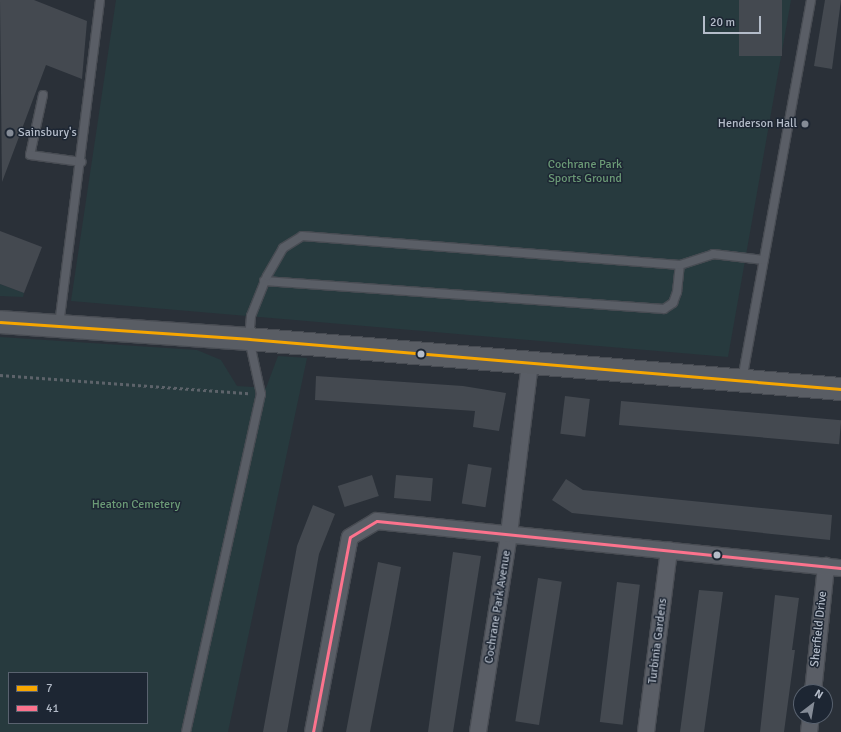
<!DOCTYPE html>
<html>
<head>
<meta charset="utf-8">
<style>
  body { margin:0 }
  #map { position:relative; width:841px; height:732px; overflow:hidden; background:#2a3038; font-family:Signika,sans-serif }
  div>[style] { position:absolute }
  [style*='--x'] { left:calc(var(--x)*1px); top:calc(var(--y)*1px); width:calc(var(--w)*1px); rotate:calc(var(--a)*1deg) }
  .green>* { inset:0; background:#273a3e }
  .building>* { inset:0; background:#444950; transform-origin:0 0 }
  .path>* { height:2.5px; margin-top:-1.25px; transform-origin:0; background:repeating-linear-gradient(90deg,#5d636a 0 3px,transparent 0 6px) }
  .roads { filter:drop-shadow(1px 0 #484c53) drop-shadow(-1px 0 #484c53) drop-shadow(0 1px #484c53) drop-shadow(0 -1px #484c53) }
  .lane>* { height:8px; margin:-4px; padding:0 4px; transform-origin:4px; border-radius:4px; background:#5a5e66 }
  .street>* { height:16px; margin:-8px; padding:0 8px; transform-origin:8px; border-radius:8px; background:#5a5e66 }
  .secondary>* { height:22px; margin:-11px; padding:0 11px; transform-origin:11px; border-radius:11px; background:#595d64 }
  .bus-1>* { height:3px; margin:-1.5px; padding:0 1.5px; transform-origin:1.5px; border-radius:1.5px; background:#f7a600 }
  .bus-2>* { height:3px; margin:-1.5px; padding:0 1.5px; transform-origin:1.5px; border-radius:1.5px; background:#fc738d }
  .dots>* { width:11px; height:11px; translate:-50% -50%; box-sizing:border-box; border:2px solid #1d2633; border-radius:50% }
  span { translate:-50% -50%; white-space:nowrap; text-align:center; line-height:1.15; -webkit-text-stroke:3px #1d2633; paint-order:stroke }
  .poi-label { font-size:12px; color:#b4bcc9 }
  .right { translate:-100% -50%; text-align:right }
  .left { translate:0 -50%; text-align:left }
  .park-label { font-size:12px; color:#6b9a76 }
  .street-label { font-size:12px; color:#b4bcc9 }
  .legend { position:absolute; left:8px; top:672px; width:140px; height:52px; box-sizing:border-box; background:#1d2633; border:1px solid #59626f; margin:0; padding:5px 7px; list-style:none; font-size:12px; color:#b4bcc9 }
  .legend li { display:flex; align-items:center; gap:8px; height:20px }
  .legend b { width:20px; border:1px solid #59626f }
  .north { position:absolute; left:793px; top:684px; width:40px; height:40px; box-sizing:border-box; background:#1d2633; border:1px solid #59626f; border-radius:50%; rotate:31deg; font-size:11px; font-weight:700; line-height:16px; text-align:center; color:#b4bcc9 }
  .north::after { content:''; display:block; margin:auto; width:14px; height:18px; background:#848b96; clip-path:polygon(50% 0,100% 100%,50% 72%,0 100%) }
  .scale { position:absolute; left:703px; top:16px; width:58px; height:18px; box-sizing:border-box; border:2px solid #b4bcc9; border-top:0; padding-left:5px; font-size:12px; line-height:14px; white-space:nowrap; color:#b4bcc9; -webkit-text-stroke:3px #1d2633; paint-order:stroke }
</style>
</head>
<body>
<div id="map">
  <div class="green">
    <i style="clip-path:polygon(116px 0,791px 0,728px 357px,71px 301px)"></i>
    <i style="clip-path:polygon(0 284px,24px 293px,23px 297px,0 296px)"></i>
    <i style="clip-path:polygon(evenodd,0 337px,197px 350px,221px 360px,237px 386px,266px 388px,278px 356px,307px 358px,228px 732px,0 732px,0 337px,9px 673px,147px 673px,147px 723px,9px 723px,9px 673px)"></i>
  </div>
  <div class="building">
    <i style="clip-path:polygon(0 0,34px 0,87px 21px,82px 79px,46px 65px,2px 182px)"></i>
    <i style="left:739px;top:0;width:43px;height:56px"></i>
    <i style="clip-path:polygon(825px 0,841px 0,832px 69px,814px 66px)"></i>
    <i style="clip-path:polygon(0 231px,42px 247px,24px 293px,0 284px)"></i>
    <i style="clip-path:polygon(316px 376px,463px 386px,506px 393px,499px 431px,473px 427px,475px 411px,315px 400px)"></i>
    <i style="left:565px;top:396px;width:25px;height:38px;rotate:7deg"></i>
    <i style="left:621px;top:401px;width:221px;height:24px;rotate:5deg"></i>
    <i style="left:468px;top:464px;width:24px;height:40px;rotate:9deg"></i>
    <i style="left:372px;top:475px;width:22px;height:36px;rotate:72deg"></i>
    <i style="left:396px;top:475px;width:37px;height:23px;rotate:5deg"></i>
    <i style="clip-path:polygon(566px 479px,583px 490px,832px 515px,830px 540px,572px 513px,552px 500px)"></i>
    <i style="clip-path:polygon(313px 505px,335px 514px,319px 554px,287px 732px,263px 732px,297px 546px)"></i>
    <i style="clip-path:polygon(453px 552px,481px 556px,453px 732px,428px 732px)"></i>
    <i style="clip-path:polygon(378px 562px,401px 567px,391px 623px,370px 732px,346px 732px)"></i>
    <i style="left:538px;top:578px;width:24px;height:145px;rotate:9deg"></i>
    <i style="left:617px;top:582px;width:23px;height:141px;rotate:7deg"></i>
    <i style="clip-path:polygon(699px 590px,723px 592px,710px 689px,704px 732px,680px 732px)"></i>
    <i style="clip-path:polygon(775px 595px,799px 598px,792px 650px,795px 650px,784px 732px,760px 732px)"></i>
  </div>
  <div class="path">
    <i style="--x:0;--y:375;--w:249;--a:4.2"></i>
  </div>
  <div class="roads">
    <div class="lane">
      <i style="--x:43;--y:95;--w:61;--a:102.2"></i>
      <i style="--x:30;--y:155;--w:52;--a:7.7"></i>
      <i style="--x:264;--y:281;--w:401;--a:4"></i>
      <i style="--x:664;--y:309;--w:11;--a:-34"></i>
      <i style="--x:673;--y:303;--w:12;--a:-70"></i>
      <i style="--x:677;--y:292;--w:27;--a:-84"></i>
      <i style="--x:59;--y:325;--w:328;--a:-82.8"></i>
      <i style="--x:742;--y:380;--w:386;--a:-79.7"></i>
      <i style="--x:186;--y:732;--w:346;--a:-77.5"></i>
      <i style="--x:261;--y:394;--w:56;--a:-102.3"></i>
      <i style="--x:249;--y:339;--w:23;--a:-85"></i>
      <i style="--x:251;--y:316;--w:43;--a:-68.2"></i>
      <i style="--x:267;--y:276;--w:32;--a:-60"></i>
      <i style="--x:283;--y:248;--w:22;--a:-32"></i>
      <i style="--x:302;--y:236;--w:379;--a:4.4"></i>
      <i style="--x:680;--y:265;--w:35;--a:-18"></i>
      <i style="--x:713;--y:254;--w:51;--a:6.7"></i>
    </div>
    <div class="street">
      <i style="--x:813;--y:692;--w:127;--a:-84.1"></i>
      <i style="--x:313;--y:732;--w:198;--a:-79.3"></i>
      <i style="--x:350;--y:537;--w:31;--a:-31"></i>
      <i style="--x:377;--y:521;--w:466;--a:5.8"></i>
      <i style="--x:478;--y:732;--w:200;--a:-81.1"></i>
      <i style="--x:509;--y:534;--w:172;--a:-83"></i>
      <i style="--x:646;--y:732;--w:183;--a:-82.8"></i>
      <i style="--x:809;--y:732;--w:16;--a:-83"></i>
    </div>
    <div class="secondary">
      <i style="--x:0;--y:322;--w:250;--a:3.9"></i>
      <i style="--x:249;--y:339;--w:594;--a:4.83"></i>
    </div>
  </div>
  <div class="bus-1">
    <i style="--x:0;--y:322;--w:250;--a:3.9"></i>
    <i style="--x:249;--y:339;--w:594;--a:4.83"></i>
  </div>
  <div class="bus-2">
    <i style="--x:313;--y:732;--w:198;--a:-79.3"></i>
    <i style="--x:350;--y:537;--w:31;--a:-31"></i>
    <i style="--x:377;--y:521;--w:466;--a:5.8"></i>
  </div>
  <div class="dots">
    <i style="left:805px;top:124px;background:#848b96"></i>
    <i style="left:10px;top:133px;background:#848b96"></i>
    <i style="left:421px;top:354px;background:#b4bcc9"></i>
    <i style="left:717px;top:555px;background:#b4bcc9"></i>
  </div>
  <div class="poi-label">
    <span class="right" style="left:797px;top:124px">Henderson Hall</span>
    <span class="left" style="left:18px;top:133px">Sainsbury's</span>
  </div>
  <div class="park-label">
    <span style="left:585px;top:172px">Cochrane Park<br>Sports Ground</span>
    <span style="left:136px;top:505px">Heaton Cemetery</span>
  </div>
  <div class="street-label">
    <span style="left:498px;top:607px;rotate:-81deg">Cochrane Park Avenue</span>
    <span style="left:819px;top:629px;rotate:-84deg">Sherfield Drive</span>
    <span style="left:658px;top:641px;rotate:-83deg">Turbinia Gardens</span>
  </div>
  <ul class="legend">
  <li><b style="height:5px;background:#f7a600"></b>7</li>
  <li><b style="height:5px;background:#fc738d"></b>41</li>
  </ul>
  <div class="north">N</div>
  <div class="scale">20 m</div>
</div>
</body>
</html>
